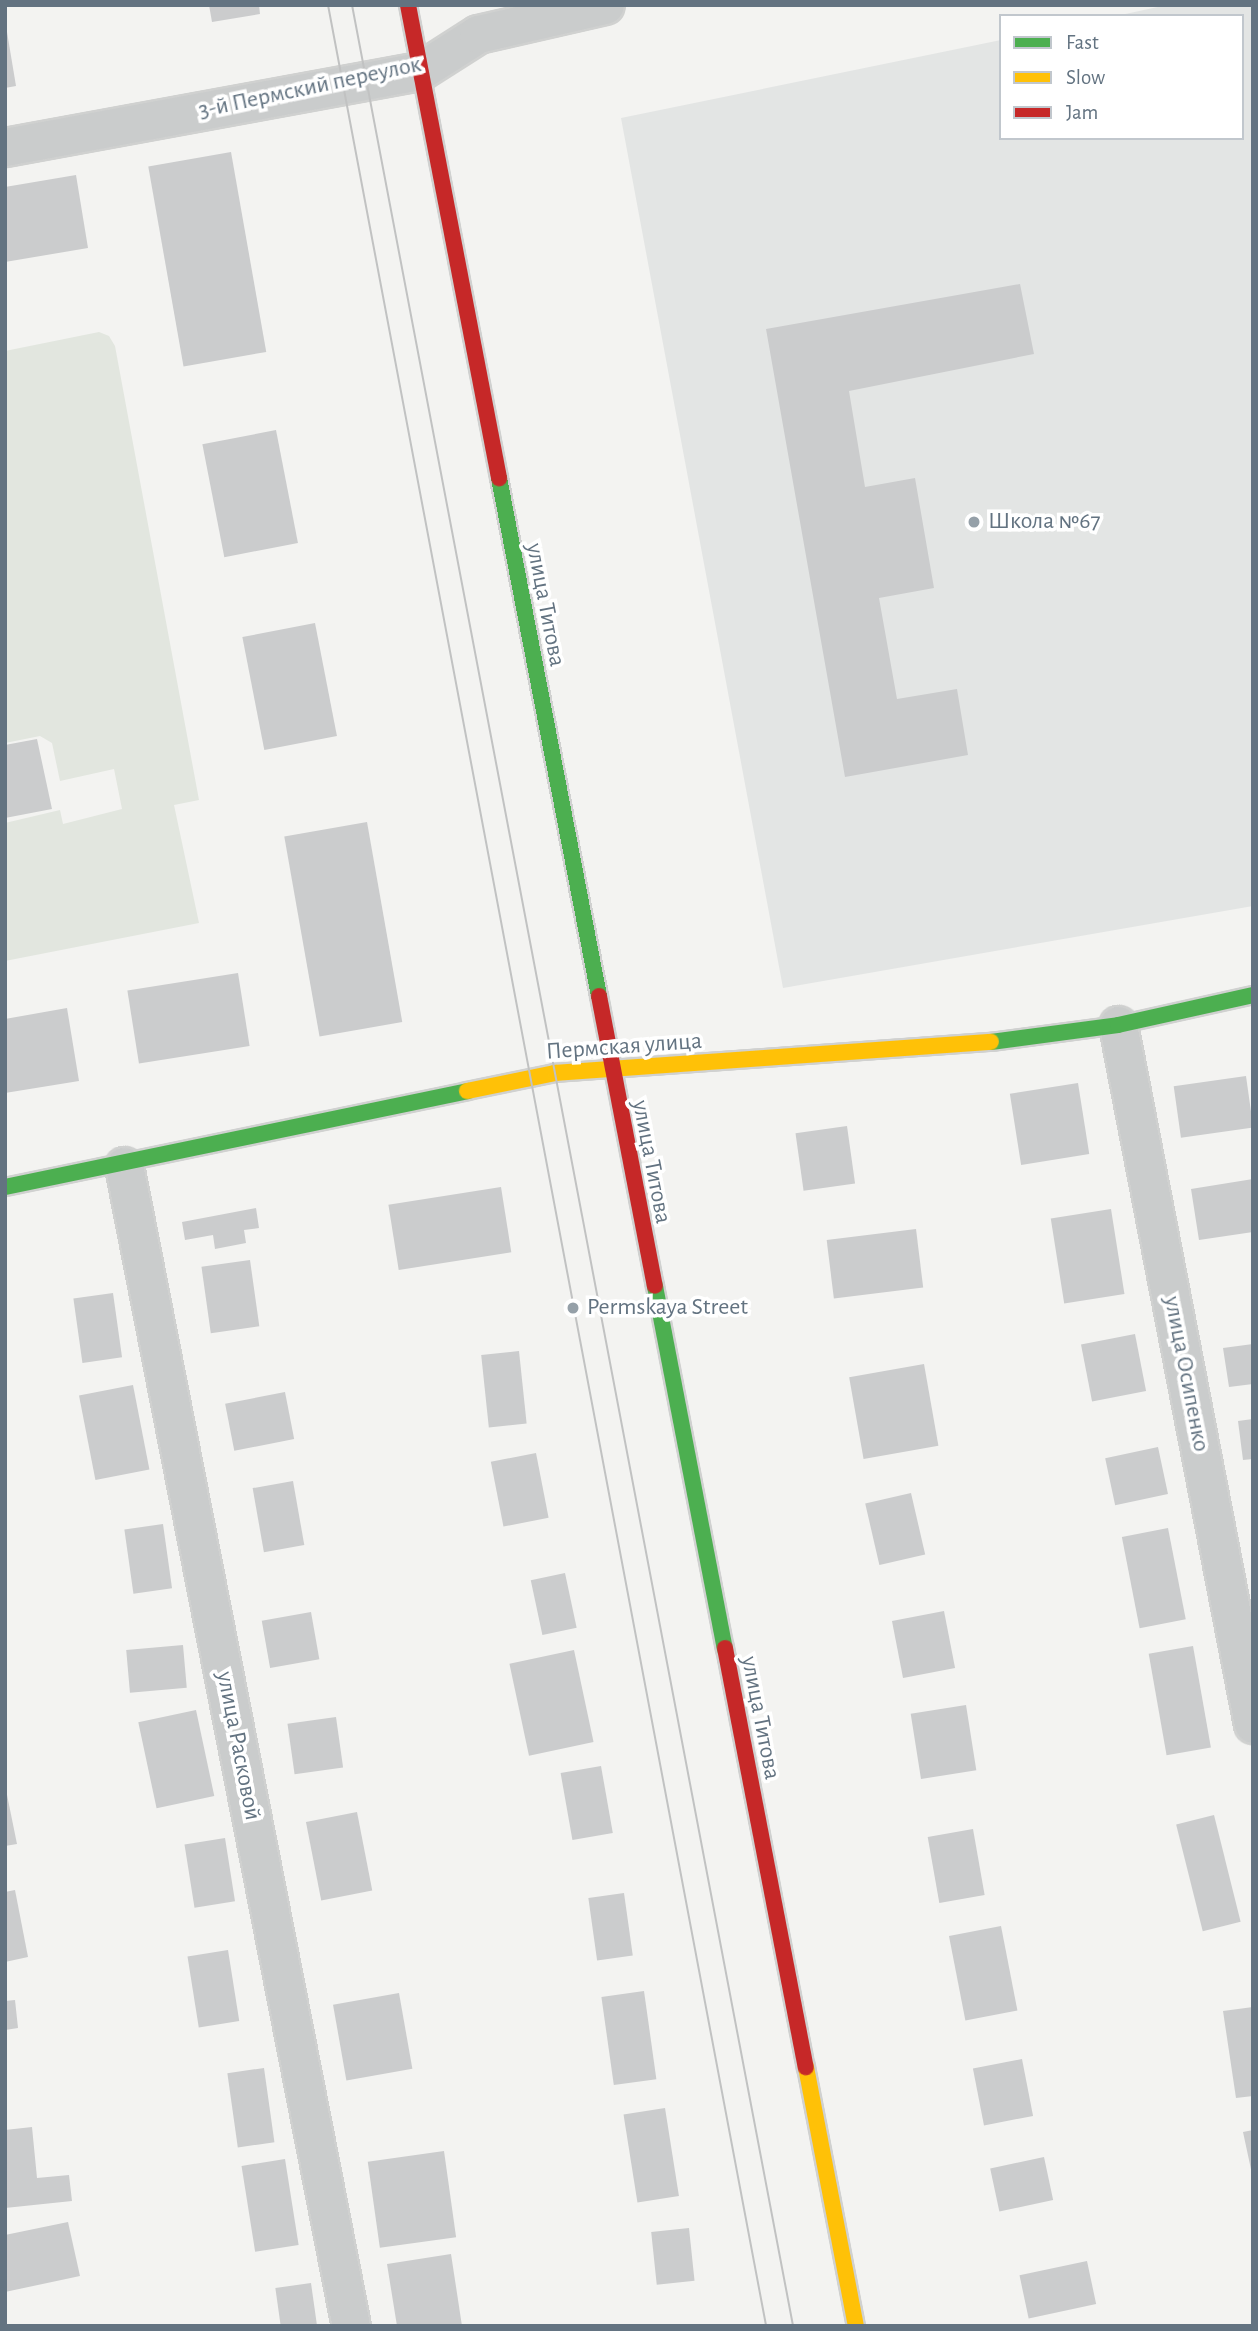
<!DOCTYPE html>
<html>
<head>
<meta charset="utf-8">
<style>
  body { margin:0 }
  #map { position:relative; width:1258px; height:2331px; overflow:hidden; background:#f3f3f1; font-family:"Alegreya Sans",sans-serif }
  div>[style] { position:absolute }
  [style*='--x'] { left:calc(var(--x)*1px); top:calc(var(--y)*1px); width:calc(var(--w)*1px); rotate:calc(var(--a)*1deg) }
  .built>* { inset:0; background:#e3e5e4 }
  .green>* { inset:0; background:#e2e6df }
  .building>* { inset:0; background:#cbcccd; transform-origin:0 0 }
  .roads { filter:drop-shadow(2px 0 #d0d1d0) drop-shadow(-2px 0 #d0d1d0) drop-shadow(0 2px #d0d1d0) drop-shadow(0 -2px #d0d1d0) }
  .street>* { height:37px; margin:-18.5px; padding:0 18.5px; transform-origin:18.5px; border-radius:18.5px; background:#cacccc }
  .fast>* { height:16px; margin:-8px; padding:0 8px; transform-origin:8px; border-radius:8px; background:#4caf50 }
  .slow>* { height:16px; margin:-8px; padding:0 8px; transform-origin:8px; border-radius:8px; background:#ffc107 }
  .jam>* { height:16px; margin:-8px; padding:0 8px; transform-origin:8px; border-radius:8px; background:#c62828 }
  .tram>* { height:2px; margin:-1px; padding:0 1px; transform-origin:1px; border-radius:1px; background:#c1c2c2 }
  .dots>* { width:19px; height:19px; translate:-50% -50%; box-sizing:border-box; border:4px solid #fff; border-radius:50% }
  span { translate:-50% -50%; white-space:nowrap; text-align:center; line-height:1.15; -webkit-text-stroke:7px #fff; paint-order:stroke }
  .street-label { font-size:24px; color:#637381 }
  .poi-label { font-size:24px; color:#637381 }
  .left { translate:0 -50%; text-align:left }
  .frame { position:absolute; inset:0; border:7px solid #637381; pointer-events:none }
  .legend { position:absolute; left:999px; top:14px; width:245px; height:126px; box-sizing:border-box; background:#fff; border:2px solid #c1c7cd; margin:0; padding:9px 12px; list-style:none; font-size:21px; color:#637381 }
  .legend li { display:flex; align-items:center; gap:14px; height:35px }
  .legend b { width:35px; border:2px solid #c1c7cd }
</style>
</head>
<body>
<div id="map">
  <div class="built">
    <i style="clip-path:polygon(1167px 5px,1253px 5px,1253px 906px,783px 988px,621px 118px,1001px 40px,1001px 138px,1242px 138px,1242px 16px,1116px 16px)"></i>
  </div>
  <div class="green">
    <i style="clip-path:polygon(99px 332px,109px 336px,115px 346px,199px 800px,174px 805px,199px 923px,5px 961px,5px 823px,60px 810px,63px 824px,122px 809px,114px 769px,60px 781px,52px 743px,40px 736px,5px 743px,5px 351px)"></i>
  </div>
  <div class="building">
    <i style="clip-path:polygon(209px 5px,259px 5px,260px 14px,212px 22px)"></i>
    <i style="clip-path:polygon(7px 32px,16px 86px,5px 88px,5px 33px)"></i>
    <i style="left:231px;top:152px;width:203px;height:84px;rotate:80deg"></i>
    <i style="clip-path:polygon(76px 175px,88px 248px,5px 262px,5px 187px)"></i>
    <i style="clip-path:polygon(1020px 284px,1034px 354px,849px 391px,865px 487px,915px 478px,934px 588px,879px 598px,897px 699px,957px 689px,968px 755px,845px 777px,766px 329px)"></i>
    <i style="left:276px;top:430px;width:115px;height:75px;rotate:79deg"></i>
    <i style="left:315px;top:623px;width:115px;height:74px;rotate:79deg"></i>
    <i style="clip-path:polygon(37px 739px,52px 809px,5px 818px,5px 745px)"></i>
    <i style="left:367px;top:822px;width:203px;height:84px;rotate:80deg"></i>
    <i style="left:238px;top:973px;width:74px;height:112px;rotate:81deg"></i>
    <i style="clip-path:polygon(67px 1008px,79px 1081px,5px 1093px,5px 1019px)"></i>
    <i style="left:1246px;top:1076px;width:52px;height:73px;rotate:82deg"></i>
    <i style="left:1078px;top:1083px;width:72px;height:69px;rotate:81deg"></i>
    <i style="left:847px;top:1126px;width:58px;height:52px;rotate:82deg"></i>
    <i style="clip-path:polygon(1253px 1179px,1253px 1232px,1199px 1240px,1191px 1189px)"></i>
    <i style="left:501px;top:1187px;width:66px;height:114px;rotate:81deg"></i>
    <i style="clip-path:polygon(256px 1208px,259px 1228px,244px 1230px,246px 1243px,215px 1249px,213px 1235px,185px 1240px,182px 1222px)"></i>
    <i style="left:1111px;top:1209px;width:86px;height:61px;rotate:81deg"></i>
    <i style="left:916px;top:1229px;width:59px;height:90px;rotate:83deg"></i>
    <i style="left:250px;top:1260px;width:67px;height:49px;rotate:82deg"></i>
    <i style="left:113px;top:1293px;width:65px;height:40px;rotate:82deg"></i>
    <i style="left:1135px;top:1334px;width:58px;height:55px;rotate:79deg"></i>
    <i style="clip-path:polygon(1253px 1344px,1253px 1384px,1229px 1387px,1223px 1348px)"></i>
    <i style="left:519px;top:1351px;width:73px;height:38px;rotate:84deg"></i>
    <i style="left:924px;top:1364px;width:83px;height:76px;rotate:80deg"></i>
    <i style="left:133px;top:1385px;width:86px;height:55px;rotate:79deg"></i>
    <i style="left:285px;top:1392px;width:48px;height:61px;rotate:79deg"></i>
    <i style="clip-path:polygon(1253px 1419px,1253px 1459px,1243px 1460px,1238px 1421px)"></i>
    <i style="left:1158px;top:1447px;width:48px;height:54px;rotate:78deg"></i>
    <i style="left:536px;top:1453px;width:66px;height:46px;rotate:79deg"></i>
    <i style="left:293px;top:1481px;width:65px;height:41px;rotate:80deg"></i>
    <i style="left:911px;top:1493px;width:63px;height:47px;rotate:77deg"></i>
    <i style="left:163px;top:1524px;width:65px;height:39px;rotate:82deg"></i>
    <i style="left:1168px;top:1528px;width:93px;height:47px;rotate:79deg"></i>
    <i style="left:565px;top:1573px;width:56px;height:35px;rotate:78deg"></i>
    <i style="left:944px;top:1611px;width:58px;height:53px;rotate:79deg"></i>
    <i style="left:311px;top:1612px;width:48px;height:50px;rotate:80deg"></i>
    <i style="left:183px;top:1645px;width:43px;height:57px;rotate:85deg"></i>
    <i style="left:1193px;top:1646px;width:103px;height:45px;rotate:80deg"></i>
    <i style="left:574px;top:1650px;width:94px;height:66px;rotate:78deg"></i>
    <i style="left:966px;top:1705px;width:66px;height:56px;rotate:81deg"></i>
    <i style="left:196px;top:1710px;width:88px;height:59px;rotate:78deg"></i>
    <i style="left:336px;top:1717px;width:51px;height:49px;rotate:82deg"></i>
    <i style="left:601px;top:1766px;width:68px;height:41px;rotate:80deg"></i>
    <i style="clip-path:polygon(5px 1785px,17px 1844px,5px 1846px)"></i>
    <i style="left:357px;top:1812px;width:80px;height:52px;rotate:79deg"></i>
    <i style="left:1214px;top:1815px;width:110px;height:39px;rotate:76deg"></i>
    <i style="left:973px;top:1829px;width:67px;height:46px;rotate:80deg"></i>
    <i style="left:225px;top:1838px;width:64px;height:41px;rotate:81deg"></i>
    <i style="clip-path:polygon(15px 1890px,28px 1957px,5px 1962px,5px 1892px)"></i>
    <i style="left:624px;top:1893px;width:63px;height:36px;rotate:82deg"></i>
    <i style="left:1001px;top:1926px;width:86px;height:53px;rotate:79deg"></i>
    <i style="left:228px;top:1950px;width:72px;height:41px;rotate:81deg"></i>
    <i style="left:644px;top:1991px;width:89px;height:43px;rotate:82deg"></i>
    <i style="left:399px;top:1993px;width:77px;height:67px;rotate:80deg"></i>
    <i style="clip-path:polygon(15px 2000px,18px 2028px,5px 2030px,5px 2001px)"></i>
    <i style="clip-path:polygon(1253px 2007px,1253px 2096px,1236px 2098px,1223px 2011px)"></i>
    <i style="left:1022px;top:2059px;width:58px;height:50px;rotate:79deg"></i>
    <i style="left:264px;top:2068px;width:75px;height:37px;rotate:82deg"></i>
    <i style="left:665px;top:2108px;width:89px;height:42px;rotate:81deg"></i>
    <i style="clip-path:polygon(32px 2127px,37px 2178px,69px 2175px,72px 2201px,5px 2208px,5px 2130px)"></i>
    <i style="clip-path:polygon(1253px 2130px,1253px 2173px,1252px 2174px,1243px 2132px)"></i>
    <i style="left:444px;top:2151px;width:87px;height:77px;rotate:82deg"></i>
    <i style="left:1044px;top:2157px;width:44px;height:55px;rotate:78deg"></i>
    <i style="left:285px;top:2159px;width:87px;height:44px;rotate:81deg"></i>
    <i style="clip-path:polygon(68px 2222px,80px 2276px,5px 2292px,5px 2235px)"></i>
    <i style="left:689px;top:2228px;width:53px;height:38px;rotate:84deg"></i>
    <i style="clip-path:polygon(451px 2254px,462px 2326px,397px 2326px,387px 2264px)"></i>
    <i style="left:1087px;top:2261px;width:44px;height:69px;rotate:78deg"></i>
    <i style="left:311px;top:2283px;width:43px;height:36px;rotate:82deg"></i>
  </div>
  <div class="roads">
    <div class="street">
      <i style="--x:5;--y:147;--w:422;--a:-10.4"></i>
      <i style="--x:420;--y:71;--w:69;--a:-32.5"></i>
      <i style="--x:478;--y:34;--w:130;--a:-12.9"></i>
      <i style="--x:1118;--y:1025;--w:712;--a:79.07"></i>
      <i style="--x:124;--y:1166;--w:1182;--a:78.93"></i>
    </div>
    <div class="fast">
      <i style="--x:499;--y:478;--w:528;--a:79.07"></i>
      <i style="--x:991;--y:1042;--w:128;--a:-7.6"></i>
      <i style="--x:1118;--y:1025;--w:138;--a:-12.5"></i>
      <i style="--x:5;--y:1187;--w:472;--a:-11.7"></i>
      <i style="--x:655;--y:1286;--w:369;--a:79.1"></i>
    </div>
    <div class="slow">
      <i style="--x:467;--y:1091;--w:90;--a:-11.6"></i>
      <i style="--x:555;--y:1073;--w:437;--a:-4.1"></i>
      <i style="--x:806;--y:2067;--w:264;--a:79.1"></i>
    </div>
    <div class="jam">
      <i style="--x:408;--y:5;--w:482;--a:79.1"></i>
      <i style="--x:599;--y:996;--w:295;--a:79.1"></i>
      <i style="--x:725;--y:1648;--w:427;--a:79.1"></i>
    </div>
  </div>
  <div class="tram">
    <i style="--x:328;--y:5;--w:2362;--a:79.31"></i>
    <i style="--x:352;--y:5;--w:2363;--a:79.24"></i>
  </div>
  <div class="dots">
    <i style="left:974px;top:522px;background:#95a0a8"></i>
    <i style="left:573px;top:1308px;background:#95a0a8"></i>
  </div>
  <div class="street-label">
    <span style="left:310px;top:88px;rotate:-12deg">3-й Пермский переулок</span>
    <span style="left:545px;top:605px;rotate:79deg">улица Титова</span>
    <span style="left:624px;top:1047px;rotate:-4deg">Пермская улица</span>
    <span style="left:651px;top:1162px;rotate:79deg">улица Титова</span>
    <span style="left:1186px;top:1374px;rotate:79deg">улица Осипенко</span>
    <span style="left:760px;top:1718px;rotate:79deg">улица Титова</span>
    <span style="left:238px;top:1746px;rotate:79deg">улица Расковой</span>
  </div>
  <div class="poi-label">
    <span class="left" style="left:988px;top:522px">Школа №67</span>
    <span class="left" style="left:587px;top:1308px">Permskaya Street</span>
  </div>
  <div class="frame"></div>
  <ul class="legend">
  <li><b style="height:9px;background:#4caf50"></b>Fast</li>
  <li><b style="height:9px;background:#ffc107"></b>Slow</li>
  <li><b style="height:9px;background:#c62828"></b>Jam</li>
  </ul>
</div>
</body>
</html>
